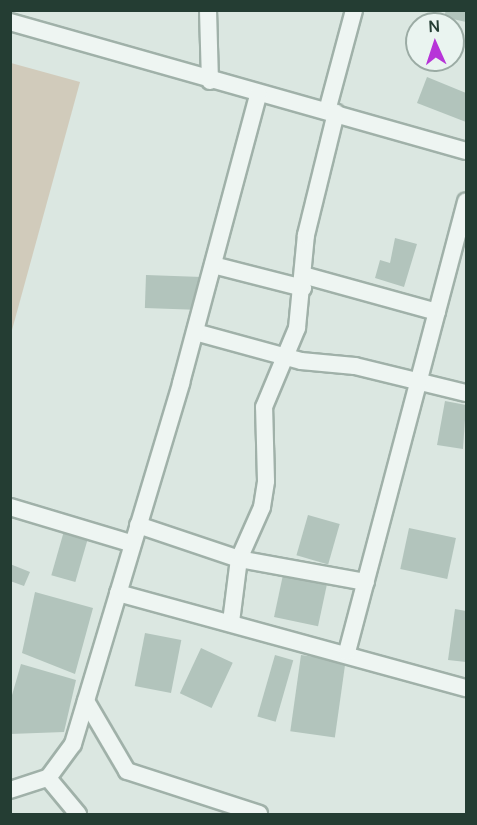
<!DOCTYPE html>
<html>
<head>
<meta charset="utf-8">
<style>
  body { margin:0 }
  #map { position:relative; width:477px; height:825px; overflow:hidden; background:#dbe7e1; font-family:Manrope,sans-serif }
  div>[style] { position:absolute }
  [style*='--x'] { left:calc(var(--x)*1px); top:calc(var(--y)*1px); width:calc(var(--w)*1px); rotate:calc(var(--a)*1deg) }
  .green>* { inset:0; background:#d1cbbb }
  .building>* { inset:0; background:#b2c4bc; transform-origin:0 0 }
  .roads { filter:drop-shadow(2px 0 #a0b1a9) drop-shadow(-2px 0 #a0b1a9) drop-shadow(0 2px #a0b1a9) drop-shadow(0 -2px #a0b1a9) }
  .minor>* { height:16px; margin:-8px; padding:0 8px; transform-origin:8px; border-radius:8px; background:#eef5f2 }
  span { translate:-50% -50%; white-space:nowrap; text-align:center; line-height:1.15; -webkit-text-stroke:4.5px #eaf4f0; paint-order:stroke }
  .frame { position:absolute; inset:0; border:12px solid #243d33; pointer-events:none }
  .north { position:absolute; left:405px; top:12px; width:60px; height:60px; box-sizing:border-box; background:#eaf4f0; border:2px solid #9baba4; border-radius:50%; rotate:357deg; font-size:16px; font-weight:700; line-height:24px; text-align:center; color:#243d33 }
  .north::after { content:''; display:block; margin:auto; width:21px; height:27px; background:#b734d8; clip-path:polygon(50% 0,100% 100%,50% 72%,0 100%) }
</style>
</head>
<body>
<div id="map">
  <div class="green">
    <i style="clip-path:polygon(11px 63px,80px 82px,12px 330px,10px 329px)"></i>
  </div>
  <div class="building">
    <i style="clip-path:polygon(446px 10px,466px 10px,466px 22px,444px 17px)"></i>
    <i style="clip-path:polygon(427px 77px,466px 93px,466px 122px,417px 103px)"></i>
    <i style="clip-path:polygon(395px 238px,417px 244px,404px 287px,375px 278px,380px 260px,390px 263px)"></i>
    <i style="left:146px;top:275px;width:56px;height:33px;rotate:2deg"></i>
    <i style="clip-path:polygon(445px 401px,466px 405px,463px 449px,437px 445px)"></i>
    <i style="left:308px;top:515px;width:33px;height:42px;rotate:16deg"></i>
    <i style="left:409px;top:528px;width:48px;height:42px;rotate:12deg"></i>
    <i style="left:64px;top:531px;width:25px;height:46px;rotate:16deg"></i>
    <i style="clip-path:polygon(10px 564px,30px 572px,24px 586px,10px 581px)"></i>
    <i style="left:284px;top:570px;width:45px;height:48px;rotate:12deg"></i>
    <i style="clip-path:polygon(35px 592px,93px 608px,75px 674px,22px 653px)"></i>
    <i style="clip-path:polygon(455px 609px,466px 611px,466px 662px,448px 660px)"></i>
    <i style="left:145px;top:633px;width:37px;height:54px;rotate:11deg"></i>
    <i style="left:201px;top:648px;width:35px;height:50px;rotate:25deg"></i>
    <i style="left:275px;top:655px;width:19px;height:64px;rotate:16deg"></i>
    <i style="left:301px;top:655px;width:45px;height:77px;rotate:8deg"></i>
    <i style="clip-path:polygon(21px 664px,76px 680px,64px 732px,10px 734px,10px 702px)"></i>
  </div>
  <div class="roads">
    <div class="minor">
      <i style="--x:208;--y:10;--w:71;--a:88.4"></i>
      <i style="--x:10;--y:22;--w:474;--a:15.8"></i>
      <i style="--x:327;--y:111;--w:105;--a:-75"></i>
      <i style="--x:213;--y:265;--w:93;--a:14.3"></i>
      <i style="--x:303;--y:275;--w:139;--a:15.4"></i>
      <i style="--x:195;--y:332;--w:110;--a:15.3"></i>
      <i style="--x:301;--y:361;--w:54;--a:5.3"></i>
      <i style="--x:355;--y:366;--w:114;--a:13.7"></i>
      <i style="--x:10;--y:507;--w:128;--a:16.7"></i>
      <i style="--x:138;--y:525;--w:107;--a:18.6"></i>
      <i style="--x:239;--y:559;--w:129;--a:10.3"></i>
      <i style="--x:118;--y:593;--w:361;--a:15.3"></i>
      <i style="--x:231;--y:622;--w:64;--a:-82.8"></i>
      <i style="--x:239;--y:559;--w:57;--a:-66.1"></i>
      <i style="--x:262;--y:507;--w:26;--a:-81"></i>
      <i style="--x:266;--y:481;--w:74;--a:-91.5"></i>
      <i style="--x:264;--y:407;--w:86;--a:-67.3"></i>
      <i style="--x:297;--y:328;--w:93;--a:-84.5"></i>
      <i style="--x:306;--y:235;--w:126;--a:-76.2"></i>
      <i style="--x:347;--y:652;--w:466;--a:-75.2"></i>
      <i style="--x:86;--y:701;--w:81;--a:59.6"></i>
      <i style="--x:127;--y:771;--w:139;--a:18"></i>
      <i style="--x:48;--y:778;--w:47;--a:50.2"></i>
      <i style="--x:10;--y:790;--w:40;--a:-18"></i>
      <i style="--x:48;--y:778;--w:42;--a:-53.7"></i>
      <i style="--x:73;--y:744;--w:377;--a:-73.3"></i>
      <i style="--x:181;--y:383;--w:298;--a:-75"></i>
    </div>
  </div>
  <div class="frame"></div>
  <div class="north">N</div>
</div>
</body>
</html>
